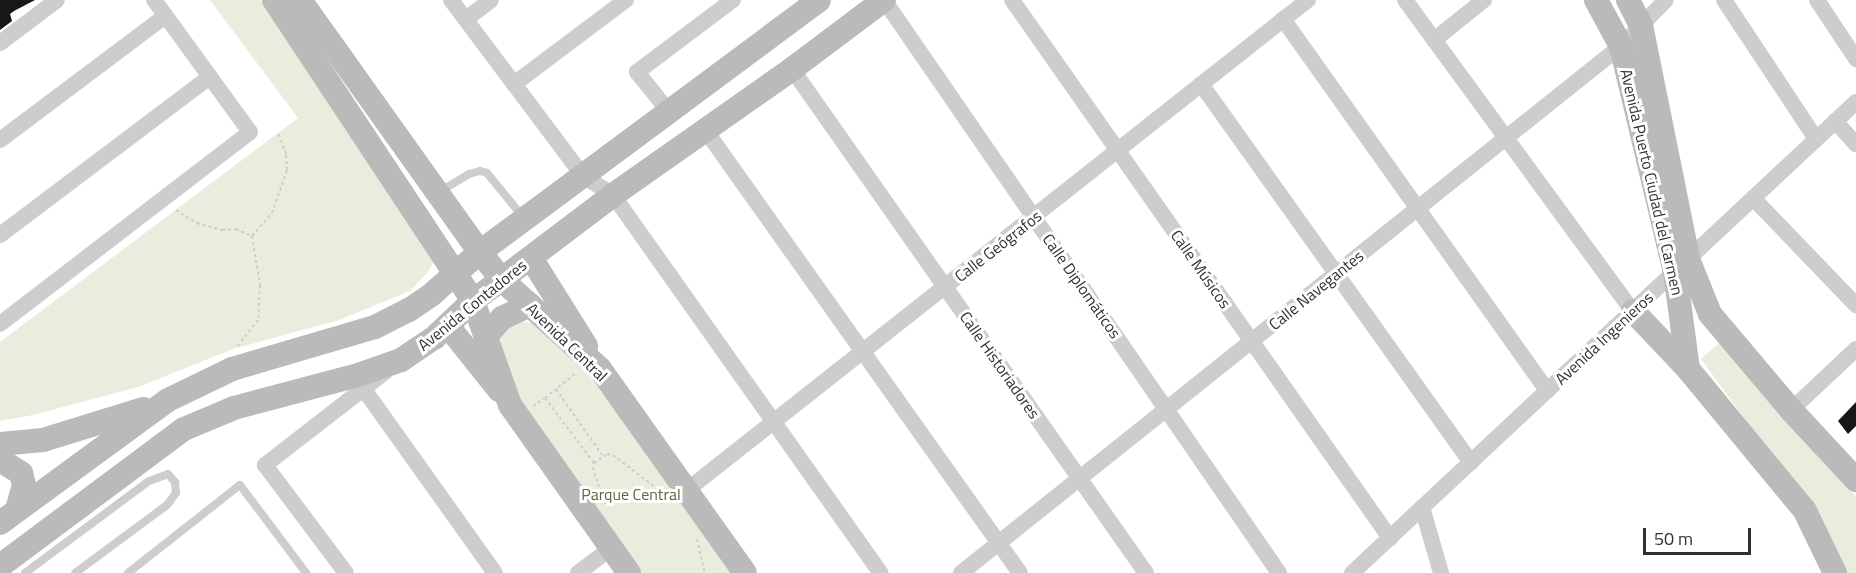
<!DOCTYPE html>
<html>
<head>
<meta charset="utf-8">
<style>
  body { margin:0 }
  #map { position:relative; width:1856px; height:573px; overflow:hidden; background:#fff; font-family:"Titillium Web",sans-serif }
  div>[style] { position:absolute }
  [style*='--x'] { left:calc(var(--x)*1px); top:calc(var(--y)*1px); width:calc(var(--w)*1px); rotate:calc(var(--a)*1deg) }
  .green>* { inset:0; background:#e8edde }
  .building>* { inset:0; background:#171717 }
  .path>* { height:2px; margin-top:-1px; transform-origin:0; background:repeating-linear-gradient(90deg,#cdcdcd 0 3px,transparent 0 6px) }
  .lane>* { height:8px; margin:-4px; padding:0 4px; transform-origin:4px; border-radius:4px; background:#cdcdcd }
  .street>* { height:16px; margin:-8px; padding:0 8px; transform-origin:8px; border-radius:8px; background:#cdcdcd }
  .secondary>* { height:24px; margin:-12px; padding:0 12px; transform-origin:12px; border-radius:12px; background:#bababa }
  span { translate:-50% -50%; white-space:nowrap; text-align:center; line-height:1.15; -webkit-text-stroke:6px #fff; paint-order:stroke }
  .street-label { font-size:16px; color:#303030 }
  .park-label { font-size:16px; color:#596b3d }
  .scale { position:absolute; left:1643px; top:528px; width:108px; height:27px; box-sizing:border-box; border:3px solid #303030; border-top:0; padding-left:8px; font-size:18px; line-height:21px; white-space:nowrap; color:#303030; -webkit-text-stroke:4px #fff; paint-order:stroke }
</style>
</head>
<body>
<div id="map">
  <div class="green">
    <i style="clip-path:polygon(210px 0,260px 0,439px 253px,428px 272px,410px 291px,339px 320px,233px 349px,138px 387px,33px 415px,0 421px,0 342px,298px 118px)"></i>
    <i style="clip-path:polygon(522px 322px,533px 323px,584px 369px,661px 471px,731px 573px,640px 573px,520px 404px,498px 348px,499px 334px,508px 326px)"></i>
    <i style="clip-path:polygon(1723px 340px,1856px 497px,1856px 573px,1846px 573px,1809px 506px,1701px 359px)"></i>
  </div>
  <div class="building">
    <i style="clip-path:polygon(0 0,35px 0,14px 11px,10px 14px,12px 21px,0 30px)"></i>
    <i style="clip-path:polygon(1856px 402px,1856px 426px,1848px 434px,1838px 421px)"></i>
  </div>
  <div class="path">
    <i style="--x:176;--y:210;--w:25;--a:32"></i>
    <i style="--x:197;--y:223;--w:26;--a:16"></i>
    <i style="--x:222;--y:230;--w:14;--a:-4"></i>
    <i style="--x:236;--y:229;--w:17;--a:24"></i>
    <i style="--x:252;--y:236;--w:50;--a:80.7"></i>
    <i style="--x:260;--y:285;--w:35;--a:93"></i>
    <i style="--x:258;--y:320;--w:33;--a:128"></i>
    <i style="--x:252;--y:236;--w:30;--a:-49"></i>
    <i style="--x:272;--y:213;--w:46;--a:-70.8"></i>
    <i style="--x:287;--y:170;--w:16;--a:-94"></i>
    <i style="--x:286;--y:154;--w:22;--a:-111"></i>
    <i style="--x:575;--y:374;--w:24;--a:142"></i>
    <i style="--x:556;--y:389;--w:80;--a:55.1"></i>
    <i style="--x:545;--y:398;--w:14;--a:-39"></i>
    <i style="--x:533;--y:406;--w:14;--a:-34"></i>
    <i style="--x:545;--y:398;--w:81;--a:53"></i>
    <i style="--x:605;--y:504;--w:36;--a:-109"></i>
    <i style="--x:593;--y:470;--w:7;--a:-82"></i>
    <i style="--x:594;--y:463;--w:16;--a:-35"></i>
    <i style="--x:607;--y:454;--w:6;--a:9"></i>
    <i style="--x:613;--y:455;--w:64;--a:37.4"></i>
    <i style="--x:697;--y:539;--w:35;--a:77"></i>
  </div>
  <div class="lane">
    <i style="--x:439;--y:192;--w:35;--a:-31"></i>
    <i style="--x:469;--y:174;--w:11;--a:-15"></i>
    <i style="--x:480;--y:171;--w:7;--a:16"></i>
    <i style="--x:487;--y:173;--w:57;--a:50.7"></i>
    <i style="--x:25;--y:573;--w:154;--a:-36.6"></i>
    <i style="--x:149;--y:481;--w:20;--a:-20"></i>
    <i style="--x:168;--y:474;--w:11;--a:49"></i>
    <i style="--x:175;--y:482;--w:11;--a:85"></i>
    <i style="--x:176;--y:493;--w:15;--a:127"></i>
    <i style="--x:167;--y:505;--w:114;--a:143.5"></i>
    <i style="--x:128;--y:573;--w:142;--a:-38.2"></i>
    <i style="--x:240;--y:485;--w:110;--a:53.1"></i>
  </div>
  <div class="street">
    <i style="--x:451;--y:0;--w:220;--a:53.1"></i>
    <i style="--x:583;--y:176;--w:36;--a:32"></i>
    <i style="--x:613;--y:195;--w:463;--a:54.7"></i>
    <i style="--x:884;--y:0;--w:696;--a:55.42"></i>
    <i style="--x:1012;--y:0;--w:658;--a:54.91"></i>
    <i style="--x:1405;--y:0;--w:386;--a:53.8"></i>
    <i style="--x:1724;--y:0;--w:167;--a:56.5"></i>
    <i style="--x:1817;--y:0;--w:71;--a:56.5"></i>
    <i style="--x:466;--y:19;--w:31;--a:-37"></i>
    <i style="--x:1283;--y:19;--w:456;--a:54.6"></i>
    <i style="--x:1434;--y:40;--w:64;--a:-38.7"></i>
    <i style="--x:0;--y:43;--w:71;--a:-37"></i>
    <i style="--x:792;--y:69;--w:616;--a:54.92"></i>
    <i style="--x:514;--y:84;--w:140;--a:-36.9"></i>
    <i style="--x:1201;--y:84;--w:465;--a:54.5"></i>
    <i style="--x:670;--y:113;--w:53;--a:-128.8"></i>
    <i style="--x:637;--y:72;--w:120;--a:-36.9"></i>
    <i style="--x:1835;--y:121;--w:31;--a:48"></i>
    <i style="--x:706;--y:131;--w:542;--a:54.61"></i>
    <i style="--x:0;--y:140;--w:206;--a:-36.9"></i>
    <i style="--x:1753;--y:198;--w:149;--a:46.1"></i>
    <i style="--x:0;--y:235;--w:263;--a:-37"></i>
    <i style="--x:0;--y:324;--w:315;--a:-37.5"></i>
    <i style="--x:250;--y:132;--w:163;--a:-126"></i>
    <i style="--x:363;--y:388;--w:227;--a:54.5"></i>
    <i style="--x:1791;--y:410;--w:89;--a:-43.2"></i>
    <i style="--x:687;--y:490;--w:791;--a:-38.28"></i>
    <i style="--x:1422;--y:507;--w:69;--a:73.9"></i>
    <i style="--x:346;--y:573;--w:135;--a:-126.9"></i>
    <i style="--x:265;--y:465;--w:152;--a:-37.8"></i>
    <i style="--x:578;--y:573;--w:41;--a:-37.1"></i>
    <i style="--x:961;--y:573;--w:845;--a:-38.61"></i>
    <i style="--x:1621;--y:46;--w:64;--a:-45.6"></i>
    <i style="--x:1352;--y:573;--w:690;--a:-43.06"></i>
  </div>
  <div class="secondary">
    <i style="--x:274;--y:0;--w:361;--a:56.5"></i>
    <i style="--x:473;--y:301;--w:110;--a:70.4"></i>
    <i style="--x:510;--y:405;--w:206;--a:54.7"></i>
    <i style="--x:300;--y:0;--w:310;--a:54.5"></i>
    <i style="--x:480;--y:252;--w:36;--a:52"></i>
    <i style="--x:502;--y:280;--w:132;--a:42.2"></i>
    <i style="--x:600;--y:369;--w:250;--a:54.6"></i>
    <i style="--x:1596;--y:0;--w:52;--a:61.5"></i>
    <i style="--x:1621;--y:46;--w:232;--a:76.6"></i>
    <i style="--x:1675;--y:272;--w:98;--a:82.4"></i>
    <i style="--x:1688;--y:369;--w:184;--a:50.5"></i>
    <i style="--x:1805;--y:511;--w:69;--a:64.2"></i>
    <i style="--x:1628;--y:0;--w:28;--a:63"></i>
    <i style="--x:1641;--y:25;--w:239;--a:78.6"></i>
    <i style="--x:1688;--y:259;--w:59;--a:68.2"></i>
    <i style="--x:1710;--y:314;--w:126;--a:49.8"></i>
    <i style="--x:1791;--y:410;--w:96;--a:47.1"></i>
    <i style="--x:531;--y:258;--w:104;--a:58"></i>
    <i style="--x:1633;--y:311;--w:80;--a:46.5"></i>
    <i style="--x:448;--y:326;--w:82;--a:51.4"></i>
    <i style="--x:486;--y:336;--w:24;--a:-48"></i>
    <i style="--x:502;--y:318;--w:31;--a:-25"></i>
    <i style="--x:0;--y:444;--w:43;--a:-5.3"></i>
    <i style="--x:43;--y:440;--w:105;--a:-17.2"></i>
    <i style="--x:0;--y:460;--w:25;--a:32"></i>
    <i style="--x:21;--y:473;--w:12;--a:76"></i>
    <i style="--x:24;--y:485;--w:25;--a:106"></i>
    <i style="--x:0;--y:523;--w:208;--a:-36.2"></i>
    <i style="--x:168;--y:400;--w:71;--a:-25.8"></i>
    <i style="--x:232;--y:369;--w:149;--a:-16.4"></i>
    <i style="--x:375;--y:327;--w:38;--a:-27"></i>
    <i style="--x:409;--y:310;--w:27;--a:-34"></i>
    <i style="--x:431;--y:295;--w:65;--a:-41.3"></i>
    <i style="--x:480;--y:252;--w:422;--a:-36.6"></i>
    <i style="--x:0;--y:566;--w:229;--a:-36.7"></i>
    <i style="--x:184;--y:429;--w:54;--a:-22.8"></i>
    <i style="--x:234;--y:408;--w:128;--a:-14.9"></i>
    <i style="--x:358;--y:375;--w:46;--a:-19.2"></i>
    <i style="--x:401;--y:360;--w:40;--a:-34"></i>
    <i style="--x:434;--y:338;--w:54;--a:-43.5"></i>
    <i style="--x:473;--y:301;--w:176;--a:-37.1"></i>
    <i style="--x:613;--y:195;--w:219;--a:-35.1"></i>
    <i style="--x:792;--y:69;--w:115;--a:-36.9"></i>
  </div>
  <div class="street-label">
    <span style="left:1652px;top:182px;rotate:77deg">Avenida Puerto Ciudad del Carmen</span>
    <span style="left:998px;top:246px;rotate:-38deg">Calle Geógrafos</span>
    <span style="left:1201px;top:269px;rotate:55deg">Calle Músicos</span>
    <span style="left:1082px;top:286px;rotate:55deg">Calle Diplomáticos</span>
    <span style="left:1316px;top:290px;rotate:-39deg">Calle Navegantes</span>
    <span style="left:472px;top:305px;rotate:-39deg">Avenida Contadores</span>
    <span style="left:1604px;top:338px;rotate:-43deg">Avenida Ingenieros</span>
    <span style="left:567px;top:342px;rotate:44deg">Avenida Central</span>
    <span style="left:1000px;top:365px;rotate:55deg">Calle Historiadores</span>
  </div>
  <div class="park-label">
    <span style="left:631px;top:494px">Parque Central</span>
  </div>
  <div class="scale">50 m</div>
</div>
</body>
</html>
